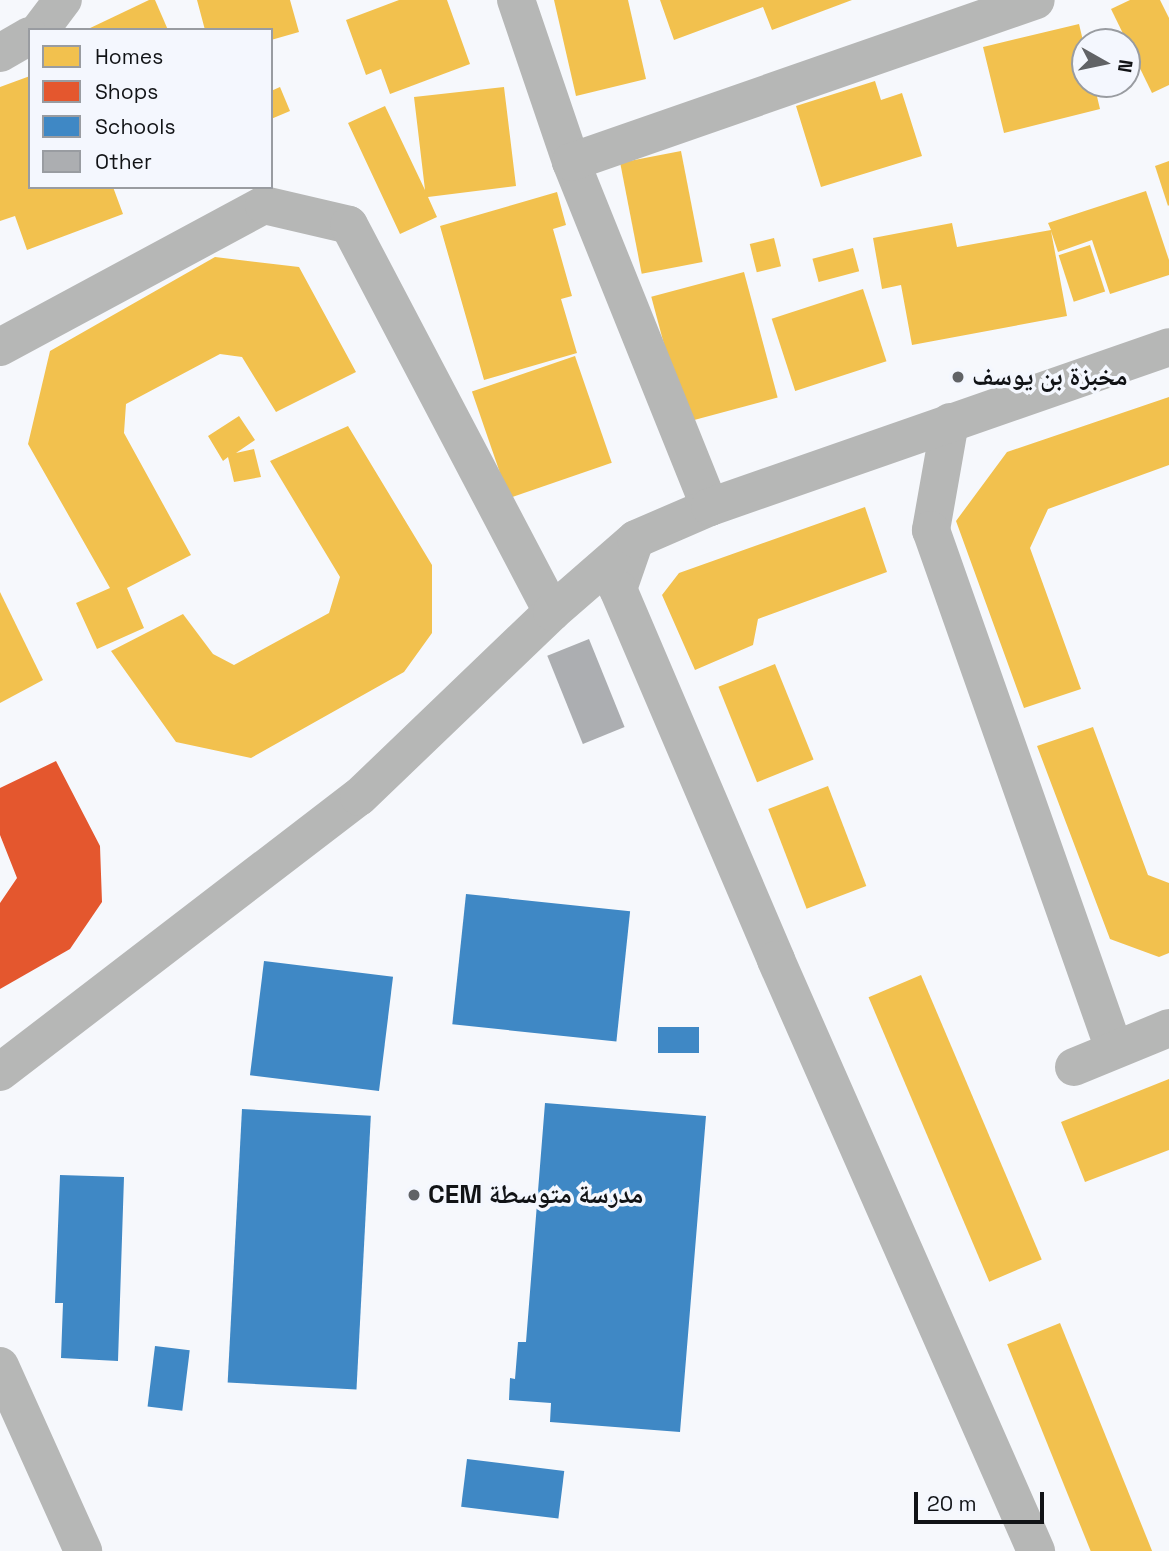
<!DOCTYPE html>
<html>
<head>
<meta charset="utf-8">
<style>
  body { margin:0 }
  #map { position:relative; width:1169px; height:1551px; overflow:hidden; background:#f6f8fc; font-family:"Space Grotesk","Noto Naskh Arabic",sans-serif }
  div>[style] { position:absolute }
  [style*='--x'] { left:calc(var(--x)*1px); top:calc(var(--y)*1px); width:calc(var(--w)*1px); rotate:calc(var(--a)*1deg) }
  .homes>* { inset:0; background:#f2c14e; transform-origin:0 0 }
  .shops>* { inset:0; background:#e4572e }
  .schools>* { inset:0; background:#3f88c5; transform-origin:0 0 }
  .building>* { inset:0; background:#acaeb1; transform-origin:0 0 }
  .minor>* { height:38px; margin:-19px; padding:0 19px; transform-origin:19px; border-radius:19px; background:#b6b7b6 }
  .dots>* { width:19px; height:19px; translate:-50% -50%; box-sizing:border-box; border:4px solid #f4f7fe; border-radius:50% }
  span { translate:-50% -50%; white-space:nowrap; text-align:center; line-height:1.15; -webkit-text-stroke:7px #f4f7fe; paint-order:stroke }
  .poi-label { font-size:26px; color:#111316; font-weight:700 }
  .left { translate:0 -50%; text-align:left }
  .legend { position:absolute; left:28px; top:28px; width:245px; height:161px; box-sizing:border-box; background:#f4f7fe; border:2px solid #999ca1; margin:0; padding:9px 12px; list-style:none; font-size:21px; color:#111316 }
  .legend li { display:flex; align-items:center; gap:14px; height:35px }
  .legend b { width:35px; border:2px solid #999ca1 }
  .north { position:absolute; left:1071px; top:28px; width:70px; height:70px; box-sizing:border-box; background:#f4f7fe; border:2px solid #999ca1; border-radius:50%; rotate:99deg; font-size:19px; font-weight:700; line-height:28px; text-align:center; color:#111316 }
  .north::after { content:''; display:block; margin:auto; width:24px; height:32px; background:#616366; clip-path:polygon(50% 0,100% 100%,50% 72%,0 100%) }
  .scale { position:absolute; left:914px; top:1492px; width:130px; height:32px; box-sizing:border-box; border:4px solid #111316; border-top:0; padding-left:9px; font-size:21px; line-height:24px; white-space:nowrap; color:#111316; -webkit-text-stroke:5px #f4f7fe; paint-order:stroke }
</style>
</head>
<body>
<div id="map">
  <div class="homes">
    <i style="clip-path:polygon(149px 0,155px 0,168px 30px,86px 30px)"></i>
    <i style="clip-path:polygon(197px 0,290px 0,299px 32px,271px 40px,271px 30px,205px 30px)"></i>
    <i style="clip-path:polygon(399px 0,447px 0,470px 64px,390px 94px,381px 69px,366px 75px,346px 20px)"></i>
    <i style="clip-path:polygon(554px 0,628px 0,646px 79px,576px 96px)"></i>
    <i style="clip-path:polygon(660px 0,852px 0,772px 30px,763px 7px,674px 40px)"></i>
    <i style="clip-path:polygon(1130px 0,1160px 0,1169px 18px,1169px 85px,1152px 93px,1111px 9px)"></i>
    <i style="clip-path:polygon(1079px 24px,1085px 49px,1085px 84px,1094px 84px,1100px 109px,1004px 133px,983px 47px)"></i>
    <i style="clip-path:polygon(30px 76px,30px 187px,113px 187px,123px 214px,27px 250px,15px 216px,0 221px,0 87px)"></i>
    <i style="clip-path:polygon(875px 81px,881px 100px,902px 93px,922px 156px,821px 187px,796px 106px)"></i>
    <i style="clip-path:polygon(280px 87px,290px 111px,271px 119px,271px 91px)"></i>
    <i style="clip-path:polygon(504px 87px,516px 186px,428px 197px,437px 217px,400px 234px,348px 123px,385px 106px,425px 190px,414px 97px)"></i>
    <i style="left:681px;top:151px;width:113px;height:62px;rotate:79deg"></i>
    <i style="clip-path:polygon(1169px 161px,1169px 205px,1168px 206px,1155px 166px)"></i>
    <i style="clip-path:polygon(1146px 191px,1169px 260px,1169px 275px,1110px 294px,1092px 240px,1058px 252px,1051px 231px,1067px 316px,912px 345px,901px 285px,882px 289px,873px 238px,952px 223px,957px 247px,1051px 230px,1048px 223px)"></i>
    <i style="clip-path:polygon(557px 192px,566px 225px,553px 229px,572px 296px,561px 299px,577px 353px,484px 380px,440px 226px)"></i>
    <i style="left:774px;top:238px;width:29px;height:25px;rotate:76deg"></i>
    <i style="left:1090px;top:245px;width:49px;height:33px;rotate:72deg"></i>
    <i style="left:853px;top:248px;width:24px;height:42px;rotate:75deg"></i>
    <i style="clip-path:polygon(215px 257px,299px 267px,356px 372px,276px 412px,242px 357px,220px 354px,126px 404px,124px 433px,191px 555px,127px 588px,144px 628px,97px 649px,76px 603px,110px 588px,28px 444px,50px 351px)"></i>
    <i style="left:744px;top:272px;width:130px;height:96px;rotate:75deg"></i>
    <i style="left:863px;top:289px;width:76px;height:96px;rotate:72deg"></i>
    <i style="left:575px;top:356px;width:113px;height:109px;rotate:71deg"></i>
    <i style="clip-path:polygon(1169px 397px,1169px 465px,1048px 509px,1030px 548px,1081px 689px,1024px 708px,956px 521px,1007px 452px)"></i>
    <i style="clip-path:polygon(239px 416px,255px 440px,236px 453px,254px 449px,261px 477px,234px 482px,228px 457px,223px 461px,208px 436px)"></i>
    <i style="clip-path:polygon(348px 426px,432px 565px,432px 633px,404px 672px,251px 758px,176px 742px,111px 651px,183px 614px,213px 654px,234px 665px,329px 613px,340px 577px,270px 461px)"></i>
    <i style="clip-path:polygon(865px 507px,887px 572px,758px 619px,753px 645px,695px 670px,662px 595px,679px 573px)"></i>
    <i style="clip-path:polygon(0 592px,43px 680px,0 703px)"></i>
    <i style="left:775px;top:664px;width:103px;height:61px;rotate:68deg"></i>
    <i style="clip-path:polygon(1093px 727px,1148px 875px,1169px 883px,1169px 953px,1159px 957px,1110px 939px,1037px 746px)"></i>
    <i style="left:828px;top:786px;width:107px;height:64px;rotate:69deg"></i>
    <i style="left:921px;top:975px;width:309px;height:57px;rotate:67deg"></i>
    <i style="clip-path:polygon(1169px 1079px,1169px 1150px,1085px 1182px,1061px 1122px)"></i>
    <i style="left:1060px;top:1323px;width:246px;height:57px;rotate:68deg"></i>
  </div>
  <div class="shops">
    <i style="clip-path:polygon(56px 761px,100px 846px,102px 902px,70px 949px,0 989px,0 903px,17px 878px,0 835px,0 788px)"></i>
  </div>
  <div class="schools">
    <i style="left:466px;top:894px;width:165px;height:131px;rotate:6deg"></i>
    <i style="left:264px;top:961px;width:130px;height:115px;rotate:7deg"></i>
    <i style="left:658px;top:1027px;width:41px;height:26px"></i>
    <i style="clip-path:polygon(545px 1103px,706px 1116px,680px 1432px,550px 1422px,551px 1403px,509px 1400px,510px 1378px,515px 1379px,518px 1342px,526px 1342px)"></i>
    <i style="left:242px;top:1109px;width:129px;height:274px;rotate:3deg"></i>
    <i style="clip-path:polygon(60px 1175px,124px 1177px,118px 1361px,61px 1358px,63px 1303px,55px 1303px)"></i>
    <i style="left:155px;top:1346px;width:35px;height:61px;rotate:7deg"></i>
    <i style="left:467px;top:1459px;width:98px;height:48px;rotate:7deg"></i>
  </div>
  <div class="building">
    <i style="left:589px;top:639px;width:95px;height:45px;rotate:68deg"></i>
  </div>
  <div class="minor">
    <i style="--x:516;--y:0;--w:171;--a:71.2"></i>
    <i style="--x:571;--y:162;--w:372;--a:68.1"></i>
    <i style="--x:40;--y:30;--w:38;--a:-53"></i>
    <i style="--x:0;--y:53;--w:34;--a:-30"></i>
    <i style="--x:571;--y:162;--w:492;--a:-19.2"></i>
    <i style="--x:0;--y:347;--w:300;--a:-28.3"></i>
    <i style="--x:264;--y:205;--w:87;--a:13.2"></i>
    <i style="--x:349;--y:225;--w:437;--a:62.3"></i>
    <i style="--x:950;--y:422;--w:110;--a:100"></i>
    <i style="--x:931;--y:530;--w:550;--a:70.58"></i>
    <i style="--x:635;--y:540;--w:52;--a:109.1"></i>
    <i style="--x:618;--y:589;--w:403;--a:66.9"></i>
    <i style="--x:776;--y:960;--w:646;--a:66.25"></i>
    <i style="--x:1074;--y:1067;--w:103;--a:-22.3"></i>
    <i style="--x:0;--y:1072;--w:452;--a:-37.5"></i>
    <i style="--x:359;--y:797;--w:267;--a:-43.8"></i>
    <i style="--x:552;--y:612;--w:111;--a:-41"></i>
    <i style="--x:636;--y:539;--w:81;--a:-23.4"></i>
    <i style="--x:710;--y:507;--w:486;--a:-19.2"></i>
    <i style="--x:0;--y:1366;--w:203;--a:65.8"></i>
  </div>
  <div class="dots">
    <i style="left:958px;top:377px;background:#616366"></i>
    <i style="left:414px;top:1195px;background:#616366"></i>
  </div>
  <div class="poi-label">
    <span class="left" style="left:972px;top:377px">مخبزة بن یوسف</span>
    <span class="left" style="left:428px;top:1195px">CEM مدرسة متوسطة</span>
  </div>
  <ul class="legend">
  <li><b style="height:19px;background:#f2c14e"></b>Homes</li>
  <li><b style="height:19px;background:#e4572e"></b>Shops</li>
  <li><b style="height:19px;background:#3f88c5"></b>Schools</li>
  <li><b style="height:19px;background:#acaeb1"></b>Other</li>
  </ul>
  <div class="north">N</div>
  <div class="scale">20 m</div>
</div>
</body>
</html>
